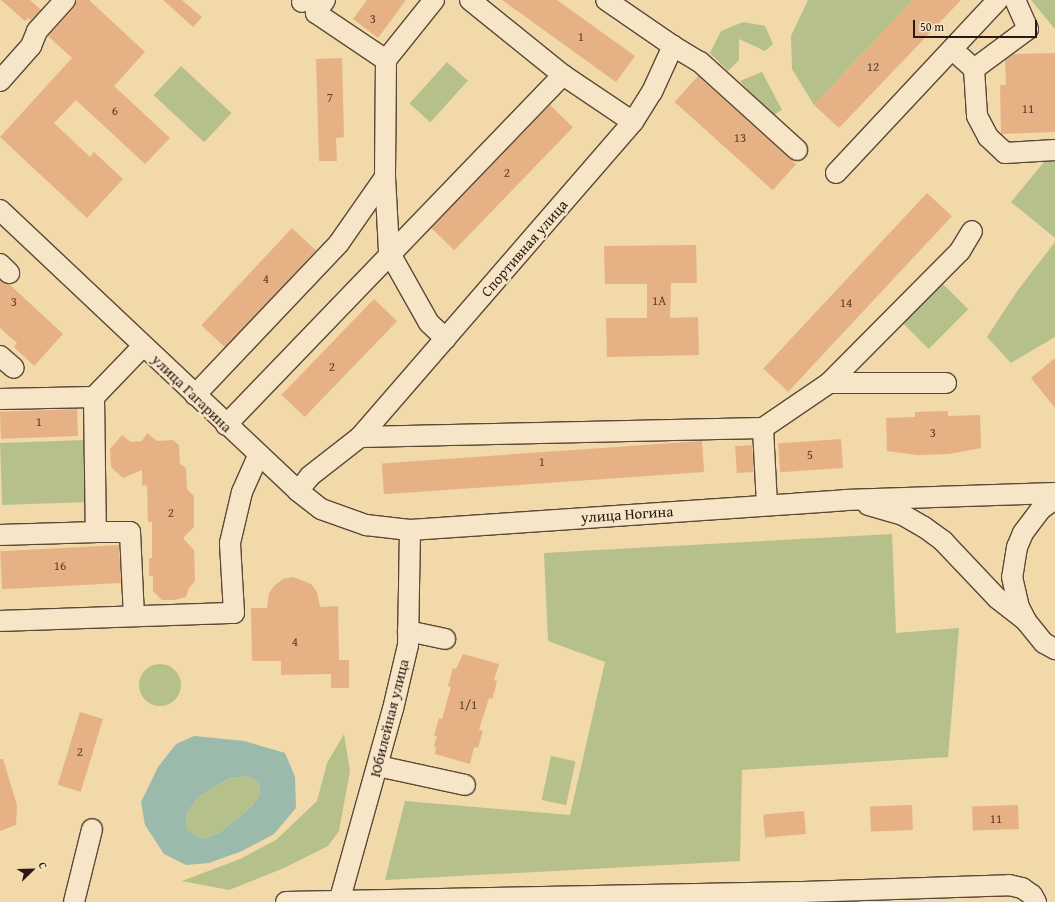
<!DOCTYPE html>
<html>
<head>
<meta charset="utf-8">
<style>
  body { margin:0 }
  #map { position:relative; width:1055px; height:902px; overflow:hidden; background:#f1d9a9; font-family:"Gentium Book Plus",serif }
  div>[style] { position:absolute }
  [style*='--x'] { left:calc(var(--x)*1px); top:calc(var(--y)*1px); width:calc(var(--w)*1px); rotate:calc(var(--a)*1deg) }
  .green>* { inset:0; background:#b6c08b; transform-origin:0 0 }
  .round { border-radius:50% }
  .water>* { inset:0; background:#9bbaab }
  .building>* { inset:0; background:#e6b185; transform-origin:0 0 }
  .roads { filter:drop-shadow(1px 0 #5c4838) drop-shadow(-1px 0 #5c4838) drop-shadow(0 1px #5c4838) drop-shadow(0 -1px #5c4838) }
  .minor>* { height:20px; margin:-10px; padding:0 10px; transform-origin:10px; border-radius:10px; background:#f6e6c7 }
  span { translate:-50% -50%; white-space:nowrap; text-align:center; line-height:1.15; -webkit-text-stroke:4px #f6e6c7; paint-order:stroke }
  .number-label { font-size:13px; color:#5a3e2f }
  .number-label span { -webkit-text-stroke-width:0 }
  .street-label { font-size:15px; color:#2b1812 }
  .north { position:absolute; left:12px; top:850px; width:40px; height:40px; -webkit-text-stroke:3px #f6e6c7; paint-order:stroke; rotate:67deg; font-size:11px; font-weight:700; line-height:16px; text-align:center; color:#2b1812 }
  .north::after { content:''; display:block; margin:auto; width:14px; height:18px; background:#2b1812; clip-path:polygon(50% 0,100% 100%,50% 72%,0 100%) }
  .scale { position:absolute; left:913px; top:20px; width:124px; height:18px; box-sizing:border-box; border:2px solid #2b1812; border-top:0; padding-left:5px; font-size:12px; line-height:14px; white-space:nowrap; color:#2b1812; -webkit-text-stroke:3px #f6e6c7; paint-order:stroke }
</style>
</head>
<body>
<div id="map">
  <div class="green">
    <i style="clip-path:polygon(808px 0,913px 0,814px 105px,792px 69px,791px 36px)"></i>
    <i style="clip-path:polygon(1031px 0,1055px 0,1055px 28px,1054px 28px)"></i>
    <i style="clip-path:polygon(743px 22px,765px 26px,773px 44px,765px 51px,739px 39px,739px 60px,728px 71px,710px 53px,721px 31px)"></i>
    <i style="left:447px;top:62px;width:28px;height:56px;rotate:42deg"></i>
    <i style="left:181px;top:66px;width:69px;height:40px;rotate:43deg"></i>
    <i style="clip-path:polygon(762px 72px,782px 110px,772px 116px,740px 81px)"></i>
    <i style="clip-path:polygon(1048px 157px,1055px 158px,1055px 238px,1011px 202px)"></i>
    <i style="clip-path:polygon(1055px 242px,1055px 337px,1011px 363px,987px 337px,1018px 290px)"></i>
    <i style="left:940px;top:281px;width:40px;height:56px;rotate:45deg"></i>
    <i style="left:85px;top:440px;width:62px;height:85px;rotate:88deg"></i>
    <i style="clip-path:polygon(892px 534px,896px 633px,959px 628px,948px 757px,742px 770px,740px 861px,385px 880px,405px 801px,570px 815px,605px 662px,548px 641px,544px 553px)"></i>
    <i class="round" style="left:139px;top:664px;width:42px;height:42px"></i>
    <i style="clip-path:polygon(344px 734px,350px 771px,339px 831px,328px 846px,284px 868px,229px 890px,182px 881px,240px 859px,276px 840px,317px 801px,327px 763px)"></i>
    <i style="left:551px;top:756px;width:25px;height:45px;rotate:12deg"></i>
    <i style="clip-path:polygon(246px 776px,259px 782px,260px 795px,250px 808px,219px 833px,202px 839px,186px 829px,187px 813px,198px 797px,230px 778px)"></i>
  </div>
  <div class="water">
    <i style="clip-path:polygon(evenodd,194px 736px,244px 741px,285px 753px,295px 777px,296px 808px,274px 834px,242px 851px,209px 863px,186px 865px,164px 854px,145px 825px,141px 802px,158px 767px,176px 744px,194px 736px,246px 776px,259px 782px,260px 795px,250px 808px,219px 833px,202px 839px,186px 829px,187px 813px,198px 797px,230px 778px,246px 776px)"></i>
  </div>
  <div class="building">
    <i style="clip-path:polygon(1px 0,30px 0,41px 10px,31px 20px,28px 18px,25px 21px)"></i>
    <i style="clip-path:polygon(77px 0,89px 0,145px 52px,114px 86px,170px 138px,145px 164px,76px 100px,54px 123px,90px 157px,94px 152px,123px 179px,87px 218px,0 137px,72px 58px,48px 36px,74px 8px)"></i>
    <i style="clip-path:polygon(163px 0,182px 0,202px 17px,193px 27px)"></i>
    <i style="clip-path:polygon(367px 0,406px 0,378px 38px,353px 19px)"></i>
    <i style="clip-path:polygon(502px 0,557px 0,635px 56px,616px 82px)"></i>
    <i style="clip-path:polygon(913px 0,961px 0,839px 128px,814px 105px)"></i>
    <i style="clip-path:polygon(1055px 53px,1055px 132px,1001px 134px,1000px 85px,1006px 85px,1005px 60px,1014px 54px)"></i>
    <i style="clip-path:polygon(342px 58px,344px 137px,336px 138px,337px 161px,319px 161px,316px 59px)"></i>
    <i style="left:698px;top:76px;width:132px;height:35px;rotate:42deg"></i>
    <i style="left:550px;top:105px;width:32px;height:171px;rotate:44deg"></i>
    <i style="left:927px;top:193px;width:34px;height:240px;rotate:43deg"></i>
    <i style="left:292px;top:228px;width:33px;height:133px;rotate:43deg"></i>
    <i style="clip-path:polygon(696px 245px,697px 283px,671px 283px,670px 318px,698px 317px,699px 355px,607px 357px,606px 318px,647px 318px,647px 284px,605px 284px,604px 246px)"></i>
    <i style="clip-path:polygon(0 280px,9px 284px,63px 334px,34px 366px,14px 347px,17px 343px,0 328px)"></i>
    <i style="left:374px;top:299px;width:32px;height:133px;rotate:44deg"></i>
    <i style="clip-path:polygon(1055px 358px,1055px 408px,1031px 378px)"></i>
    <i style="left:77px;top:409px;width:27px;height:77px;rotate:88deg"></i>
    <i style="clip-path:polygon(948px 411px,948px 416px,980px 415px,981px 448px,949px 454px,917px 455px,887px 451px,886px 418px,915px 417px,915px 412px)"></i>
    <i style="clip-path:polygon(147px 433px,157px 441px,173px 440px,179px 445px,180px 464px,186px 468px,187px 489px,194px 496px,194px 527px,183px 538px,194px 550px,195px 581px,189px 588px,186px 597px,174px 600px,162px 600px,153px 591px,153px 576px,149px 576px,149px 558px,152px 558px,152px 522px,148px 522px,147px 485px,142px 486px,142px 470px,123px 478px,111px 467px,110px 449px,122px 435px,131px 442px,142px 441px)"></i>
    <i style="left:841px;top:439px;width:29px;height:63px;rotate:86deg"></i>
    <i style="left:702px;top:441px;width:31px;height:321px;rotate:86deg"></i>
    <i style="left:752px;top:445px;width:27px;height:17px;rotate:86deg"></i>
    <i style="left:119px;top:545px;width:38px;height:119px;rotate:87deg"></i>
    <i style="clip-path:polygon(293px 577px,311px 584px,317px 592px,320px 607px,338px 606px,339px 660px,349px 660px,349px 688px,331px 688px,331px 674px,281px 675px,281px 661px,252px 661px,251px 608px,267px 608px,269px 593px,275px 585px,283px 579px)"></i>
    <i style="clip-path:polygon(463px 654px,499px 664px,494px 680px,497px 681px,495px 690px,492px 699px,489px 698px,479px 730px,483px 731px,478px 748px,474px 747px,470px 764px,435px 754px,436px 747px,434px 746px,437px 736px,434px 736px,439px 718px,442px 719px,451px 687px,448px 686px,453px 668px,456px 669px)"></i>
    <i style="left:80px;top:712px;width:24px;height:76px;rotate:17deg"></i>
    <i style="clip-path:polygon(0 759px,3px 759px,17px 805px,16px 825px,0 831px)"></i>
    <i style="left:912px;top:805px;width:25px;height:42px;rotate:88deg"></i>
    <i style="left:1018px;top:805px;width:24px;height:46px;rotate:88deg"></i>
    <i style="left:804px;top:811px;width:23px;height:41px;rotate:85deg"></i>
  </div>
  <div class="roads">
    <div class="minor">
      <i style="--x:325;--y:0;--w:16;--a:125"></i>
      <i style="--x:316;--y:13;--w:84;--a:33.9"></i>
      <i style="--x:434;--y:0;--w:77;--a:128.7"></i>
      <i style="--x:386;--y:60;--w:117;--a:90.5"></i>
      <i style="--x:385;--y:177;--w:75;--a:86.9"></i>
      <i style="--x:389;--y:252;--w:81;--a:60.6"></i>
      <i style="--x:429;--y:323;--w:23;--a:43"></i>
      <i style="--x:470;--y:0;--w:119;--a:38.9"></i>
      <i style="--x:563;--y:75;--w:84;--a:33.9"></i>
      <i style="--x:302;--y:2;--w:3;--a:-45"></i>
      <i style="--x:673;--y:46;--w:31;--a:31"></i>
      <i style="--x:700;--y:62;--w:131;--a:42.2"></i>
      <i style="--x:953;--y:50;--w:28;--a:42"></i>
      <i style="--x:974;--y:69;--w:47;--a:86.3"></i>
      <i style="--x:977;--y:116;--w:24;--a:62"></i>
      <i style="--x:988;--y:137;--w:23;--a:43"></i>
      <i style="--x:1005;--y:153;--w:50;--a:-3.4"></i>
      <i style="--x:974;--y:69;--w:67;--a:-36.5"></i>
      <i style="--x:1028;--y:29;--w:32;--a:-114"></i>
      <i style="--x:0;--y:81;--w:47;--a:-48.5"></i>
      <i style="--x:31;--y:46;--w:16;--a:-68"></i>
      <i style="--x:37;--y:31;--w:42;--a:-47.9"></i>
      <i style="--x:836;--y:173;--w:237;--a:-46.9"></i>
      <i style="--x:0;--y:210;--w:410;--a:43.3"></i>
      <i style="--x:298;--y:491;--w:29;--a:38"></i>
      <i style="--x:321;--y:509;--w:48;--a:19.6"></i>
      <i style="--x:366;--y:525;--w:44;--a:6.5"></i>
      <i style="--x:410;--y:530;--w:436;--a:-3.9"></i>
      <i style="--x:845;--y:500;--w:210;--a:-1.9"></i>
      <i style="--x:0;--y:264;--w:13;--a:45"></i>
      <i style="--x:0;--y:356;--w:18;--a:41"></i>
      <i style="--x:829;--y:383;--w:117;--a:0"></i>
      <i style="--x:195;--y:395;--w:209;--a:-46.5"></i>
      <i style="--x:339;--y:243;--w:80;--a:-55.1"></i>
      <i style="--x:94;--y:397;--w:135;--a:89.2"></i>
      <i style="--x:96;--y:532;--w:34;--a:0"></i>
      <i style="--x:130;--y:532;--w:84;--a:87.3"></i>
      <i style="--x:0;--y:399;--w:94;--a:-1.2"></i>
      <i style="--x:94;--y:397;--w:71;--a:-46.1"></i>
      <i style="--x:226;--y:425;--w:486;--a:-46.1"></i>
      <i style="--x:360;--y:437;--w:403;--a:-1.3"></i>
      <i style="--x:298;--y:491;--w:19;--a:-51"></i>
      <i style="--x:310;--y:476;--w:63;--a:-38"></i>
      <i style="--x:360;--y:437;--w:417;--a:-49.1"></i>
      <i style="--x:633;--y:122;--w:36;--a:-58"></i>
      <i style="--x:652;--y:92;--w:51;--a:-65.5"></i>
      <i style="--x:673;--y:46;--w:81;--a:-145.5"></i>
      <i style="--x:1055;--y:499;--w:17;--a:144"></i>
      <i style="--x:1041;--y:509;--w:30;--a:127"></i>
      <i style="--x:1023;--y:533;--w:15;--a:113"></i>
      <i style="--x:1017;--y:547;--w:30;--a:99"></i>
      <i style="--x:1012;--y:577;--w:31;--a:77"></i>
      <i style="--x:1019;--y:607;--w:16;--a:63"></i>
      <i style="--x:1026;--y:621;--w:28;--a:51"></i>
      <i style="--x:1044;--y:643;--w:13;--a:29"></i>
      <i style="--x:767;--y:505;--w:77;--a:-93"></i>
      <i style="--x:763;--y:428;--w:80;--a:-34.3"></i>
      <i style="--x:829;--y:383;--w:186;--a:-45.2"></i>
      <i style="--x:960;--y:251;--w:23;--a:-59"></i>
      <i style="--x:868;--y:505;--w:36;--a:16"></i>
      <i style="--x:903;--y:515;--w:24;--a:30"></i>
      <i style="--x:924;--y:527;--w:24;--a:36"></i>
      <i style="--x:943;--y:541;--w:79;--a:46.5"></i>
      <i style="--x:997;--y:598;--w:37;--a:38"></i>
      <i style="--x:0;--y:535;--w:96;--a:-1.8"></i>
      <i style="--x:0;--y:621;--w:234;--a:-2"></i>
      <i style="--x:234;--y:613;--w:70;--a:-93.3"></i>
      <i style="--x:230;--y:543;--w:52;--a:-76.8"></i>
      <i style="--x:242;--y:492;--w:39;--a:-66"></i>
      <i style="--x:408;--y:631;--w:38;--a:12"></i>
      <i style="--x:378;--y:766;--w:89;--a:12.3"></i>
      <i style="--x:74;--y:902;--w:75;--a:-76.1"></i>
      <i style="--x:286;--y:902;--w:517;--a:-1.11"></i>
      <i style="--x:803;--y:892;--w:206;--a:-1.9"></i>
      <i style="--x:1009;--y:885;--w:13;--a:13"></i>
      <i style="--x:1022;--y:888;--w:12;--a:35"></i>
      <i style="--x:1032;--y:895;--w:8;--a:60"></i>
      <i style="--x:339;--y:902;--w:200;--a:-74.4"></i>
      <i style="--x:393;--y:709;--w:66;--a:-76.8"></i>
      <i style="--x:408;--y:645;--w:115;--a:-89"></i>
    </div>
  </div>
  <div class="number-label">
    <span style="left:373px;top:19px">3</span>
    <span style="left:581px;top:37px">1</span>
    <span style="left:873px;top:67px">12</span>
    <span style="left:330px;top:98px">7</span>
    <span style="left:1028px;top:109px">11</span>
    <span style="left:115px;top:111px">6</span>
    <span style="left:740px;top:138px">13</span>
    <span style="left:507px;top:173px">2</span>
    <span style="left:266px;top:279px">4</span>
    <span style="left:659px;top:301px">1А</span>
    <span style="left:14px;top:302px">3</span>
    <span style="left:846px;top:303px">14</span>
    <span style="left:332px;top:367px">2</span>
    <span style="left:39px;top:422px">1</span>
    <span style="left:933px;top:433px">3</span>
    <span style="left:810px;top:455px">5</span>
    <span style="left:542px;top:462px">1</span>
    <span style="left:171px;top:513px">2</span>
    <span style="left:60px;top:566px">16</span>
    <span style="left:295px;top:642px">4</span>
    <span style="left:468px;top:705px">1/1</span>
    <span style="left:80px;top:752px">2</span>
    <span style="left:996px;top:819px">11</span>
  </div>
  <div class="street-label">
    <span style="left:524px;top:248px;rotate:-49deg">Спортивная улица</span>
    <span style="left:192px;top:393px;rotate:44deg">улица Гагарина</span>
    <span style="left:627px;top:514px;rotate:-4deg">улица Ногина</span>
    <span style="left:389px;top:718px;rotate:-76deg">Юбилейная улица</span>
  </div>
  <div class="north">С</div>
  <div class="scale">50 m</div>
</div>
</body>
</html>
